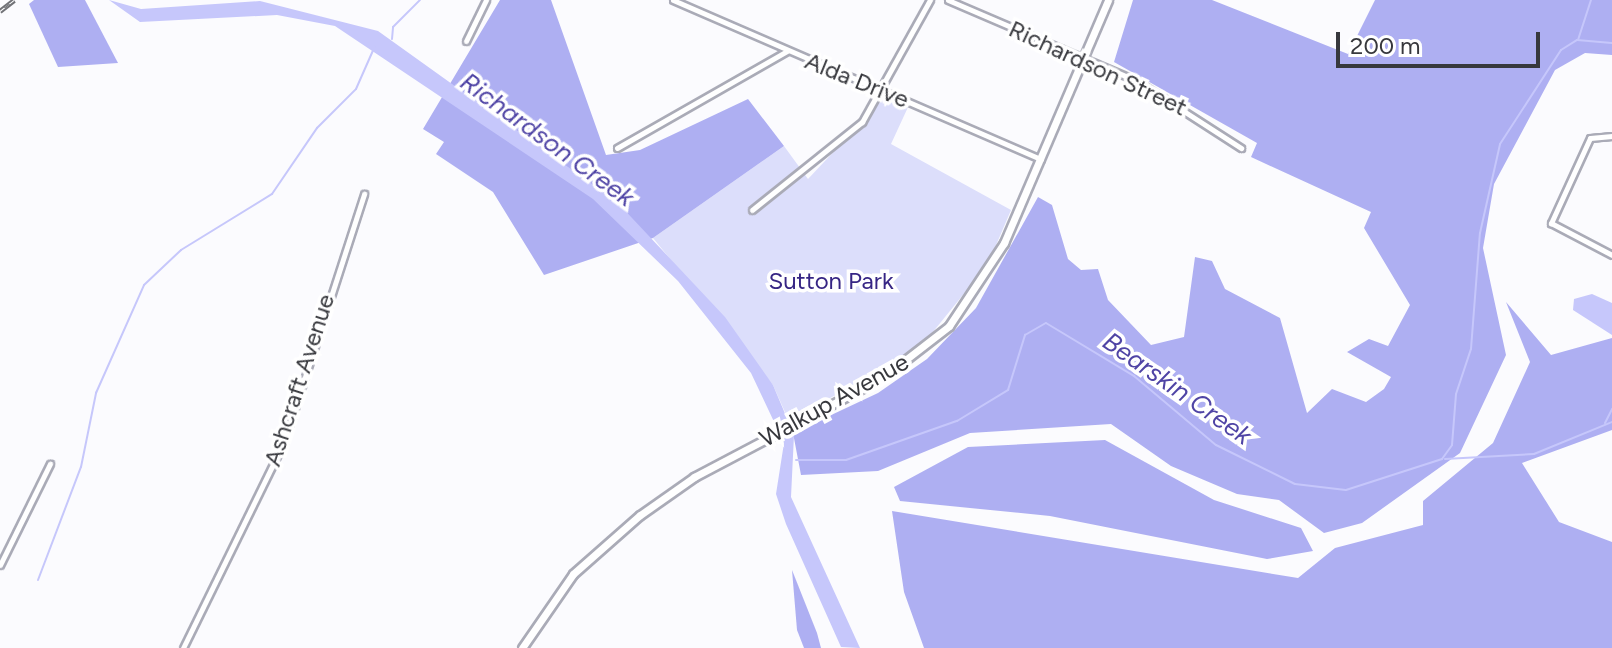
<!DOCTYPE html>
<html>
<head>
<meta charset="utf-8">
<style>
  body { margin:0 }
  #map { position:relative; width:1612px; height:648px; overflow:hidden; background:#fbfbfe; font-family:Figtree,sans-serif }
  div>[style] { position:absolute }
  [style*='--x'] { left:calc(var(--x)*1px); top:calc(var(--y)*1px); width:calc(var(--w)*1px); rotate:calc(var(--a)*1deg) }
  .green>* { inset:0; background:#dcdefb }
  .forest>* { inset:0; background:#aeaff2 }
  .water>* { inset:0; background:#c6c7fb }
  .stream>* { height:2px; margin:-1px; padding:0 1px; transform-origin:1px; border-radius:1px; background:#c6c7fb }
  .roads { filter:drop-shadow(2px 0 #aaabb7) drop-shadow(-2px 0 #aaabb7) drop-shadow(0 2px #aaabb7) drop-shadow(0 -2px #aaabb7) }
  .minor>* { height:5px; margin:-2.5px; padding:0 2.5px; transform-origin:2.5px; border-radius:2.5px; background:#fff }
  .tertiary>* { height:7px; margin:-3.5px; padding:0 3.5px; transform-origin:3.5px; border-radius:3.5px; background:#fff }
  .rail>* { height:5px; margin-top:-2.5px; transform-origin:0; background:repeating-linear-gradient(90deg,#fff 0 6px,#717277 0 12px); box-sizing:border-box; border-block:2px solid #717277 }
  span { translate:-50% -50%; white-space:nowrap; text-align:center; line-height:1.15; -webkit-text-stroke:7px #fff; paint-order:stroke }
  .street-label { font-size:24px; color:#37383d }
  .park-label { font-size:24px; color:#362584 }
  .water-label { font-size:26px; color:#4f44a5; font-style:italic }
  .scale { position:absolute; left:1336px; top:32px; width:204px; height:36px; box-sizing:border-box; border:4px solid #37383d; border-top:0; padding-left:10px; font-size:24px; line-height:28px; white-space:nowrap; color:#37383d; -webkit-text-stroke:6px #fff; paint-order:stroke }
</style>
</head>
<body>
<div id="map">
  <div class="green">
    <i style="clip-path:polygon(886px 96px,909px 105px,891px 144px,1011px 210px,988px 264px,928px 338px,884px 371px,788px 419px,773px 385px,653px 238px,784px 146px,808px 179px)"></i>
  </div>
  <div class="forest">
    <i style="clip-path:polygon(34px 0,85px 0,118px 63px,58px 67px,29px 4px)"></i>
    <i style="clip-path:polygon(500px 0,551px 0,606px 155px,640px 150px,748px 99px,784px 146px,653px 238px,544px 275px,493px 192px,436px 154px,444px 142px,423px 129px)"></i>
    <i style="clip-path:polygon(1133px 0,1212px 0,1348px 54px,1375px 0,1612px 0,1612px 55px,1585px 53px,1555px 70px,1494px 184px,1483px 248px,1506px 355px,1460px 453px,1362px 523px,1324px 533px,1279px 500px,1237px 494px,1171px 466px,1111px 424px,970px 433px,878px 471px,801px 475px,793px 433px,878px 393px,927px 359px,976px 308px,1038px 197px,1052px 205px,1068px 259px,1081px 270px,1098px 269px,1108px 300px,1151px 345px,1184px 337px,1195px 257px,1212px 261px,1225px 289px,1280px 318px,1307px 413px,1332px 389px,1366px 402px,1384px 389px,1391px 377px,1347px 352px,1369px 339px,1388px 346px,1410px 305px,1364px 228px,1371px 212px,1251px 157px,1257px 143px,1114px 62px)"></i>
    <i style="clip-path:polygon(1506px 302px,1551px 355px,1612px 338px,1612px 430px,1522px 463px,1559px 522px,1612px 542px,1612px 648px,924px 648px,904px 592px,892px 511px,1298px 578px,1335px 548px,1423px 525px,1423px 501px,1493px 443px,1530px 362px)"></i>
    <i style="clip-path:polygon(1105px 440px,1214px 500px,1301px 528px,1313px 551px,1267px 559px,1050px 516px,900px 501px,894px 487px,968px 447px)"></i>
    <i style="clip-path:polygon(792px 570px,817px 633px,821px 648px,804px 648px,797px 630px)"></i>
  </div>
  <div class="water">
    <i style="clip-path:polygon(109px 0,141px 9px,260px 1px,378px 31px,617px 202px,725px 317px,773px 385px,794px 435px,791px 497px,860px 648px,841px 647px,786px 524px,776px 494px,784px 443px,751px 373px,678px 281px,593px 199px,335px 26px,277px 15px,140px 22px)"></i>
    <i style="clip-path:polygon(1592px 294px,1612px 303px,1612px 335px,1573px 310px,1574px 299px)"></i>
  </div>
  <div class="stream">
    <i style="--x:392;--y:39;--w:12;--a:-85"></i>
    <i style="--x:393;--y:27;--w:38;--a:-45"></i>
    <i style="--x:1578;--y:40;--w:42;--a:-72"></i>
    <i style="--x:1605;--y:423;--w:16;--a:-63"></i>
    <i style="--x:1445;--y:459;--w:89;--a:-3.2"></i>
    <i style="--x:1534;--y:454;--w:84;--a:-22.3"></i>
    <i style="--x:796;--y:460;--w:50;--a:0"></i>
    <i style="--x:846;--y:460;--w:118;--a:-19.4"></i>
    <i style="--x:957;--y:421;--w:60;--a:-31.3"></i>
    <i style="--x:1008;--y:390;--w:58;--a:-72.8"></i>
    <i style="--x:1025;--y:335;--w:24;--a:-30"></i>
    <i style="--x:1046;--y:323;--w:103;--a:31.1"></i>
    <i style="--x:1134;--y:376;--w:107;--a:40.1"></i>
    <i style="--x:1216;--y:445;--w:88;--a:26.3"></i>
    <i style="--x:1295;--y:484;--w:51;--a:6.7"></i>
    <i style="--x:1346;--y:490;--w:101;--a:-17.9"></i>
    <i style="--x:1442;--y:459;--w:17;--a:-54"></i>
    <i style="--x:1452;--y:445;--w:51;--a:-85.5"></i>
    <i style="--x:1456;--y:394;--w:47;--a:-71.6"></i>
    <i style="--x:1471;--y:349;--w:116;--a:-85.6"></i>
    <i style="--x:1480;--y:233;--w:91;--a:-77.3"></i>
    <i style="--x:1500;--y:144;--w:112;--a:-57"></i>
    <i style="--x:1561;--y:50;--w:19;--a:-32"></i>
    <i style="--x:1577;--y:40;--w:35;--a:5"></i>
    <i style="--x:38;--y:580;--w:121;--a:-69.2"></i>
    <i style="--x:81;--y:467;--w:76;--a:-78.5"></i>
    <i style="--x:96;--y:393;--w:118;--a:-66"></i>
    <i style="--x:144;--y:285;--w:51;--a:-43.4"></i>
    <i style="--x:181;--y:250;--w:107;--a:-31.6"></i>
    <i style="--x:272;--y:194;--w:80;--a:-55.7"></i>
    <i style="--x:317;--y:128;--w:55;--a:-45"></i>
    <i style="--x:356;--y:89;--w:47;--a:-66.2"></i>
  </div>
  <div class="roads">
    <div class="minor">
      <i style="--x:673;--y:0;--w:401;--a:23.4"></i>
      <i style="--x:948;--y:0;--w:206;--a:23.2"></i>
      <i style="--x:1137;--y:81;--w:124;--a:32.8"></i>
      <i style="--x:466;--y:41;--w:46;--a:-64"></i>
      <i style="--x:1612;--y:136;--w:22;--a:175"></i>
      <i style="--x:1590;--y:138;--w:94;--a:114.6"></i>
      <i style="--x:1551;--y:223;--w:69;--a:27.7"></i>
      <i style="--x:617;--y:148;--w:196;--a:-29.7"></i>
      <i style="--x:752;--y:210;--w:141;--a:-38.7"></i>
      <i style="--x:862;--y:122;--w:140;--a:-60.9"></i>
      <i style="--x:0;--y:565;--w:113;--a:-63.7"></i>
      <i style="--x:183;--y:648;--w:229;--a:-63.9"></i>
      <i style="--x:284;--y:442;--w:261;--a:-72.1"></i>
    </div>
    <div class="tertiary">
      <i style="--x:522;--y:648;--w:90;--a:-55.4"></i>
      <i style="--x:573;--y:574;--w:89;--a:-41.4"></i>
      <i style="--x:640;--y:515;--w:66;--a:-35.1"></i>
      <i style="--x:694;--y:477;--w:212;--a:-27.8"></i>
      <i style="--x:882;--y:378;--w:85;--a:-37.8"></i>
      <i style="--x:949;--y:326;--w:100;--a:-56.5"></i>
      <i style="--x:1004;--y:243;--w:264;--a:-66.8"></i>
    </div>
  </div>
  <div class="rail">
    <i style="--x:0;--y:11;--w:18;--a:-38"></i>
  </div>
  <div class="street-label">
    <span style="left:1098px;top:68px;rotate:25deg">Richardson Street</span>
    <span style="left:857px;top:80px;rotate:22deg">Alda Drive</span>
    <span style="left:299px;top:380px;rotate:-72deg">Ashcraft Avenue</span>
    <span style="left:834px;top:400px;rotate:-29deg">Walkup Avenue</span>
  </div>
  <div class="park-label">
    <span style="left:831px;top:281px">Sutton Park</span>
  </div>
  <div class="water-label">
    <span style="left:547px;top:140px;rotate:36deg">Richardson Creek</span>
    <span style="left:1177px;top:389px;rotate:35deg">Bearskin Creek</span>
  </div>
  <div class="scale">200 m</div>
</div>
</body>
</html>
